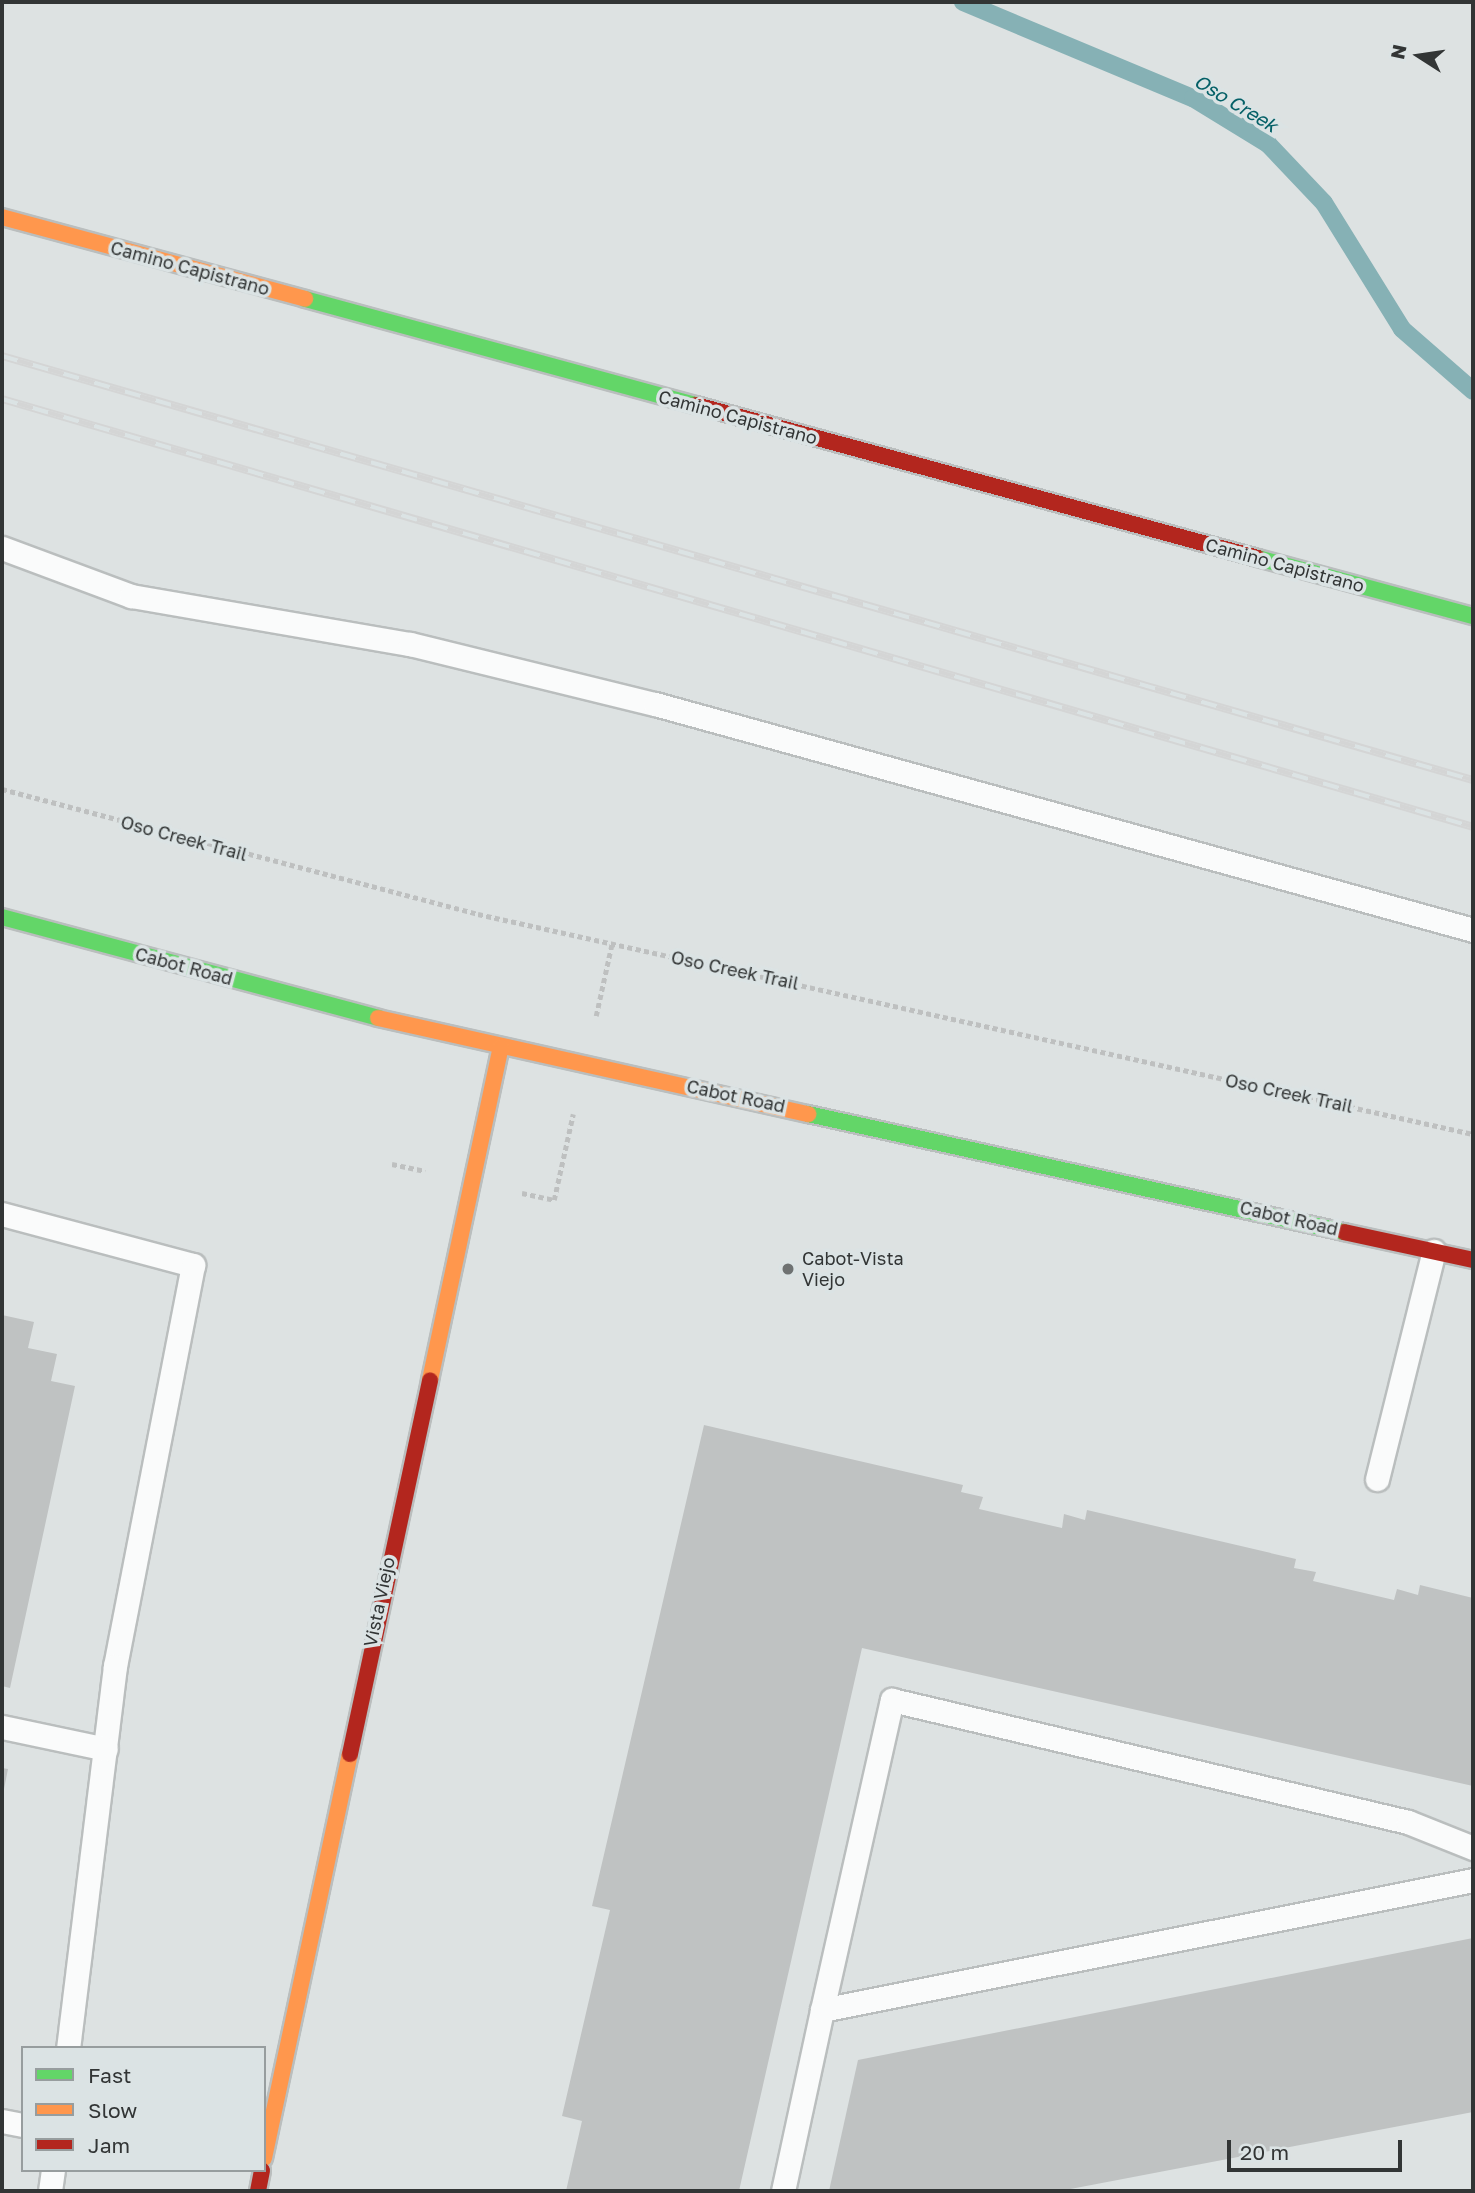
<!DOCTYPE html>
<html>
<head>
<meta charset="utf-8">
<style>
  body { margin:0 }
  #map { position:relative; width:1475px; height:2193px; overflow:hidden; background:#dde2e2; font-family:"Golos Text",sans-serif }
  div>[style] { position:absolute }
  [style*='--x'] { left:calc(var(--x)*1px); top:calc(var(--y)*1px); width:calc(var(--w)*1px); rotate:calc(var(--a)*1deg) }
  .stream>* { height:18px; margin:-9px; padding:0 9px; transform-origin:9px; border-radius:9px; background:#86b1b5 }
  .building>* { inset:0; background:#bfc2c2 }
  .path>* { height:4.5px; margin-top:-2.25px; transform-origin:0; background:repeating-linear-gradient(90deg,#bec0c0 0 5px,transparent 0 8.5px) }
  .roads { filter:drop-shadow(2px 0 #babebe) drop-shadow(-2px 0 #babebe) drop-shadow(0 2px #babebe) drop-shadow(0 -2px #babebe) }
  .lane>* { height:23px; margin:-11.5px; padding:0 11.5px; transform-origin:11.5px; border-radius:11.5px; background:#fafbfb }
  .fast>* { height:16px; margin:-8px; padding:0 8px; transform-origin:8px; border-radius:8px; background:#63d668 }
  .slow>* { height:16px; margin:-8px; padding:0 8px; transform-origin:8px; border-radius:8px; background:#ff974d }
  .jam>* { height:16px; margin:-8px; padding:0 8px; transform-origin:8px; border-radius:8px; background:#b3261e }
  .rail>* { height:8px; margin-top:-4px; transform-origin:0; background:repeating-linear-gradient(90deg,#dbe3e4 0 16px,#d4d5d5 0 32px); box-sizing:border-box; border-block:2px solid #d4d5d5 }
  .dots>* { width:19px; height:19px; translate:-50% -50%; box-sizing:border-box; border:4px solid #dbe3e4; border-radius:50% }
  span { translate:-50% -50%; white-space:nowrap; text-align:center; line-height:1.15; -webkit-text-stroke:7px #dbe3e4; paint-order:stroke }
  .street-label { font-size:18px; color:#323535 }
  .poi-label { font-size:18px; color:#323535 }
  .left { translate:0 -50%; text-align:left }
  .water-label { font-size:19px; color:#056067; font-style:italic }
  .frame { position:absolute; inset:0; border:4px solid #323535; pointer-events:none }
  .legend { position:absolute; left:21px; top:2046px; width:245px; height:126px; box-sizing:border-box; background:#dbe3e4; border:2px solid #979d9e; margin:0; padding:9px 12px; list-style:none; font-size:21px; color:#323535 }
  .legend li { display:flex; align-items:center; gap:14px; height:35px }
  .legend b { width:35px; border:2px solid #979d9e }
  .north { position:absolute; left:1384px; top:21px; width:70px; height:70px; -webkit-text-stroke:5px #dbe3e4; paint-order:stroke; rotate:282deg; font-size:19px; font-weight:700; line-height:28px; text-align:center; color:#323535 }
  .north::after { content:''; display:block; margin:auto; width:24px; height:32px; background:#323535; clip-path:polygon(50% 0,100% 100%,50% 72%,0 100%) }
  .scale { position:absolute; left:1227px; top:2140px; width:175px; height:32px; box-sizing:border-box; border:4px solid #323535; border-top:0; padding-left:9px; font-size:21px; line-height:24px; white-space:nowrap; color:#323535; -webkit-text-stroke:5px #dbe3e4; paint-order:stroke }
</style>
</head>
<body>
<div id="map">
  <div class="stream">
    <i style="--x:963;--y:2;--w:249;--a:22.7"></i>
    <i style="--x:1193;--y:98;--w:88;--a:31.5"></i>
    <i style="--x:1268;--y:144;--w:81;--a:46.5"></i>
    <i style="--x:1324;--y:203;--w:148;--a:58.2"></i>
    <i style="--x:1402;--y:329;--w:94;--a:41.1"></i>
  </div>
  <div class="building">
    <i style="clip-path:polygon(2px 1315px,34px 1322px,28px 1348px,57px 1354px,51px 1381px,75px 1386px,10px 1688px,2px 1686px)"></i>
    <i style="clip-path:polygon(704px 1425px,963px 1485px,961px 1492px,983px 1497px,979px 1509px,1062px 1528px,1064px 1514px,1085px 1520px,1087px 1510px,1296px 1559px,1294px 1568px,1316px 1572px,1313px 1581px,1394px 1600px,1397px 1589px,1418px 1595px,1420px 1585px,1473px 1598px,1473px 1786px,862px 1648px,739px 2191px,566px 2191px,582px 2121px,562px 2116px,610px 1910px,592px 1906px)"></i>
    <i style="clip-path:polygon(2px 1768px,8px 1769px,3px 1794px,2px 1794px)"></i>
    <i style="clip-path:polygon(1473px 1938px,1473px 2112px,1060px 2191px,829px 2191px,858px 2060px)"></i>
  </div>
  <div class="path">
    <i style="--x:2;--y:789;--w:492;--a:14.7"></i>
    <i style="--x:478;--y:914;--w:1019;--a:12.47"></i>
    <i style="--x:596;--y:1016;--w:75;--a:-77.6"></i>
    <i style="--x:392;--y:1164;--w:34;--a:12"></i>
    <i style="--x:522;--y:1193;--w:33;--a:12"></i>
    <i style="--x:554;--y:1200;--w:88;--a:-77.5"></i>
  </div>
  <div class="roads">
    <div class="lane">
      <i style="--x:2;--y:548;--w:138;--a:20.4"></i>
      <i style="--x:131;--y:596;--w:283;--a:9.8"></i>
      <i style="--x:410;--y:644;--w:252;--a:13.8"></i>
      <i style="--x:655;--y:704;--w:849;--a:15.44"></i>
      <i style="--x:2;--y:1214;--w:198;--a:15"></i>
      <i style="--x:193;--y:1265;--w:409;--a:101"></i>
      <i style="--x:115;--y:1666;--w:385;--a:97"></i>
      <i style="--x:1377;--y:1479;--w:235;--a:-76"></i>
      <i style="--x:2;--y:1727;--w:106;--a:11.9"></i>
      <i style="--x:822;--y:2010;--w:318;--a:-77.3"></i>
      <i style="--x:892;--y:1700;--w:530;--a:13.3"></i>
      <i style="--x:1408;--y:1822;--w:70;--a:21.8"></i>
      <i style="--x:2;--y:2121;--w:21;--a:11"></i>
      <i style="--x:50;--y:2191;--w:21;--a:-82"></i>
      <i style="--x:783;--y:2191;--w:185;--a:-77.8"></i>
      <i style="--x:822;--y:2010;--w:664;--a:-11.29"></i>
    </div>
    <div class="fast">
      <i style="--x:305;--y:299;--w:405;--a:15.2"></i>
      <i style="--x:1258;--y:558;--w:223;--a:15.1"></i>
      <i style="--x:2;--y:917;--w:389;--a:15"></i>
      <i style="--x:808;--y:1114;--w:549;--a:12.42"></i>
    </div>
    <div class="slow">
      <i style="--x:2;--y:217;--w:314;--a:15.1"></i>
      <i style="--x:378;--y:1018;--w:441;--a:12.6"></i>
      <i style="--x:430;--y:1380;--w:340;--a:-78"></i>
      <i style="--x:264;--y:2158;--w:413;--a:-78"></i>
    </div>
    <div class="jam">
      <i style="--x:696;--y:405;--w:582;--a:15.23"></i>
      <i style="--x:1344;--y:1232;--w:132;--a:12.2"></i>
      <i style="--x:350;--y:1754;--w:382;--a:-77.9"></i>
      <i style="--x:258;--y:2191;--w:21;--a:-79"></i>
    </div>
  </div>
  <div class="rail">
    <i style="--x:2;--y:356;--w:1531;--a:16.08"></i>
    <i style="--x:2;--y:399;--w:1532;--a:16.22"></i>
  </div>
  <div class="dots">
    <i style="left:788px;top:1269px;background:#6e7272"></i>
  </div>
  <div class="street-label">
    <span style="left:190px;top:268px;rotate:15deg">Camino Capistrano</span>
    <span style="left:738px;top:417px;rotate:15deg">Camino Capistrano</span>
    <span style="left:1285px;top:565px;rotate:15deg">Camino Capistrano</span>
    <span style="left:184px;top:838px;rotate:15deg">Oso Creek Trail</span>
    <span style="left:184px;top:966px;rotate:15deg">Cabot Road</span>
    <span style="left:735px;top:970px;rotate:12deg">Oso Creek Trail</span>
    <span style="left:1289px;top:1093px;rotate:12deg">Oso Creek Trail</span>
    <span style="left:736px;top:1096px;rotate:12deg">Cabot Road</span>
    <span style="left:1289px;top:1218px;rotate:13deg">Cabot Road</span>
    <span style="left:379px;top:1602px;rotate:-78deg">Vista Viejo</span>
  </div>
  <div class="poi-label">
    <span class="left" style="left:802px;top:1269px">Cabot-Vista<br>Viejo</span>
  </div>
  <div class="water-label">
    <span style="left:1236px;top:103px;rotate:31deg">Oso Creek</span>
  </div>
  <div class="frame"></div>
  <ul class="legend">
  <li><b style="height:9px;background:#63d668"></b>Fast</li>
  <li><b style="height:9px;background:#ff974d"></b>Slow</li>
  <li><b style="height:9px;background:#b3261e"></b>Jam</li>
  </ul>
  <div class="north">N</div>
  <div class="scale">20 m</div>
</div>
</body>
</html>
